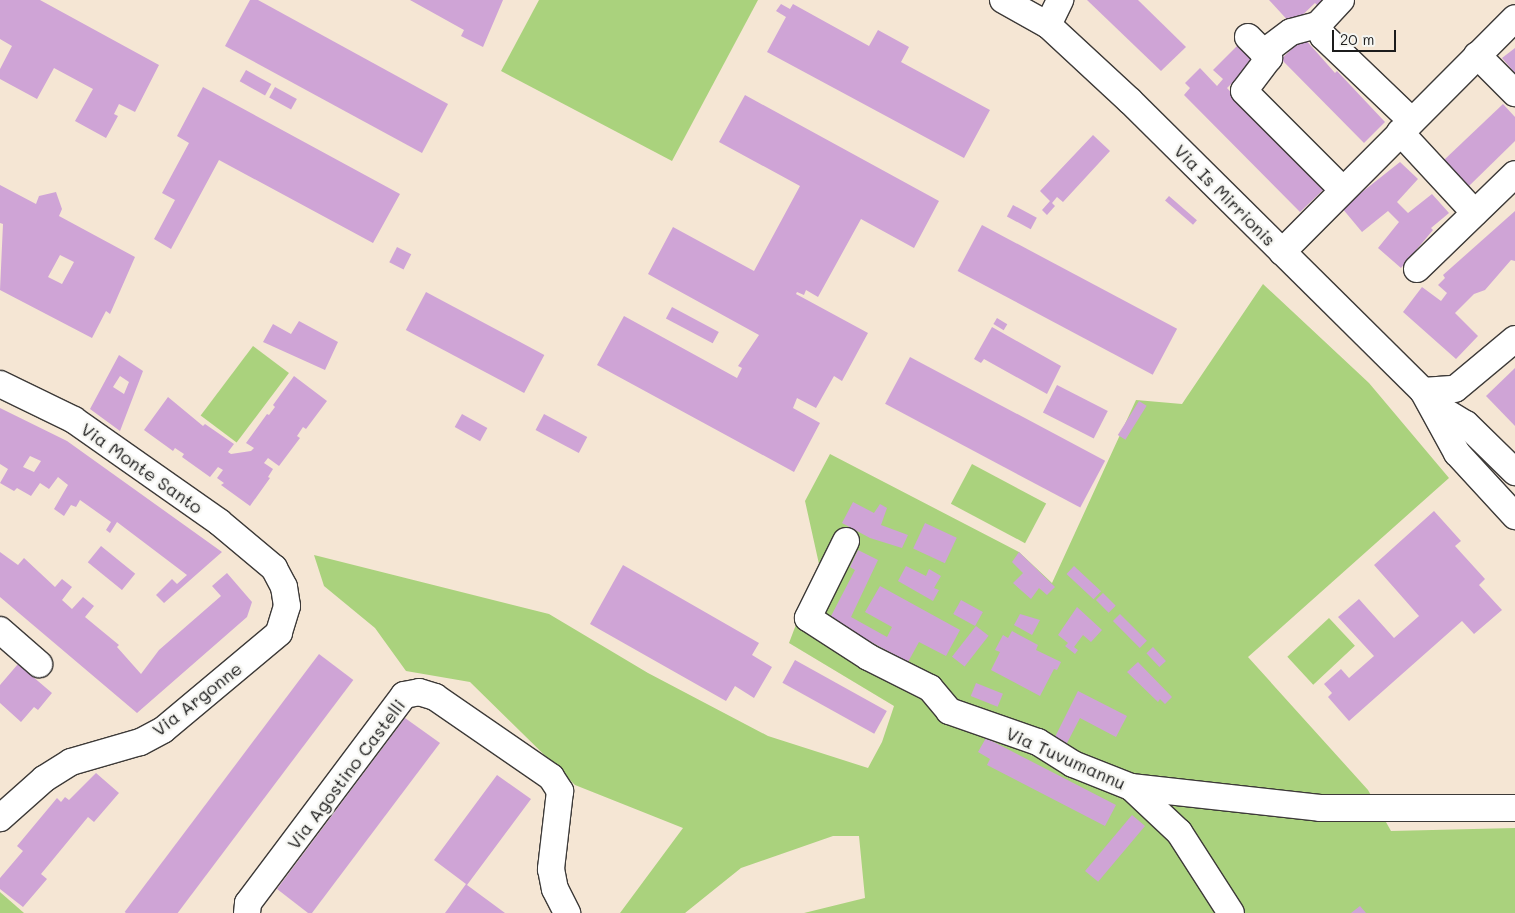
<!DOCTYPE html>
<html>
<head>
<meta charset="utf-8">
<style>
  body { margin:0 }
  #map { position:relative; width:1515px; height:913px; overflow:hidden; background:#f5e6d4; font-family:Mali,sans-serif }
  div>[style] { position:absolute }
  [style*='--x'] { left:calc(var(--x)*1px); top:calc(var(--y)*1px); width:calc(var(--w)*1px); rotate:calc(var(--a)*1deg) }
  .green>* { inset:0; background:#aad27d; transform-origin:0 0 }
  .building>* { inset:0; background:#cfa4d6; transform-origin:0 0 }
  .roads { filter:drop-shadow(1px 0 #3d3a38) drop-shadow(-1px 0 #3d3a38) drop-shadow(0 1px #3d3a38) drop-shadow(0 -1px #3d3a38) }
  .minor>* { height:26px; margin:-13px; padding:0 13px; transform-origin:13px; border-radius:13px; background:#fff }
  span { translate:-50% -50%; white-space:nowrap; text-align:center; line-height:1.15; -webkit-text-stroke:5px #f6f6f2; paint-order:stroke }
  .street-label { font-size:18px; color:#1c1c1c }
  .scale { position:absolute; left:1332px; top:30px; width:64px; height:22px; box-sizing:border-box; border:2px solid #1c1c1c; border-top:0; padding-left:6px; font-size:15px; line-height:18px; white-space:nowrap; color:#1c1c1c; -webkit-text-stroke:4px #f6f6f2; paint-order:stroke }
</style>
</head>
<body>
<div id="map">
  <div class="green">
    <i style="clip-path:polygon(539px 0,758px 0,672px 161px,501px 71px)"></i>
    <i style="clip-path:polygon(1263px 284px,1369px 383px,1449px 478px,1248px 657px,1368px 790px,1391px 831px,1515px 828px,1515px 913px,804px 913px,865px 898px,859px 836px,833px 836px,741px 868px,685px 913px,620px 913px,683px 828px,575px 785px,470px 682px,406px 671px,375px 628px,324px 586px,314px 555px,549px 614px,648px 673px,768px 736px,868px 768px,882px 742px,894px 706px,789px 643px,819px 564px,805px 501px,830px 454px,1019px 552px,1052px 583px,1136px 400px,1182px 404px)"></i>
    <i style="left:253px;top:346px;width:45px;height:87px;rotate:37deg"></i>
    <i style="left:972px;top:464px;width:84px;height:45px;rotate:28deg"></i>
    <i style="left:1329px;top:618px;width:38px;height:57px;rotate:47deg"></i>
    <i style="clip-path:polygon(0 892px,24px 913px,0 913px)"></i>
  </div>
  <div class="building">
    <i style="clip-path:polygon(0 0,40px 0,159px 65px,135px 112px,119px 104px,114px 114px,118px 116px,106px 138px,75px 121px,93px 89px,54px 68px,37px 99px,0 79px,0 69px,12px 46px,0 39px)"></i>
    <i style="clip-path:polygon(250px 0,258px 0,448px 104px,422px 153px,225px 46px)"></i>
    <i style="clip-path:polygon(410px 0,503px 0,483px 47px,461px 36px,464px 30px)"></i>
    <i style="clip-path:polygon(1087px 0,1138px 0,1186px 47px,1161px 71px)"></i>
    <i style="clip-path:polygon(1269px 0,1324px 0,1318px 6px,1315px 3px,1292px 25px)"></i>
    <i style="clip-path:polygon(781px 4px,790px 9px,793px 4px,869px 46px,878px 30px,909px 47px,901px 62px,990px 110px,964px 158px,767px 52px,786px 17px,776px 11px)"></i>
    <i style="clip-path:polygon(1304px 38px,1335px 73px,1337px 71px,1385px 122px,1364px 143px,1281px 59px)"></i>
    <i style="clip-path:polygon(1239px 44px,1258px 63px,1240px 81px,1237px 78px,1227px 88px,1323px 190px,1300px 212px,1184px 95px,1190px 88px,1185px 83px,1200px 68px,1217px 86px,1223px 79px,1213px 70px)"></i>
    <i style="clip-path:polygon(1515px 48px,1515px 73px,1502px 58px)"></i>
    <i style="left:246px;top:70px;width:29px;height:13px;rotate:29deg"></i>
    <i style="clip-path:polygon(203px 87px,400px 194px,373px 243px,219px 160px,171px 249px,154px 239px,175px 200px,162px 193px,189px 143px,177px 136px)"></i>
    <i style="left:275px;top:87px;width:25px;height:12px;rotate:29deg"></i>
    <i style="clip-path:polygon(745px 95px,939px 201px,914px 248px,861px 219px,818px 297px,806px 290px,804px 295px,797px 292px,796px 294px,868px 333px,842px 381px,834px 376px,816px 408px,797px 398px,793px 408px,820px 423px,794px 472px,597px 365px,624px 316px,737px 378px,742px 368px,738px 366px,759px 335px,648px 274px,673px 227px,754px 271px,800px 186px,719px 142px)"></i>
    <i style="clip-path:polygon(1503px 104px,1515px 117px,1515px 141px,1469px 186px,1444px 160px)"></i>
    <i style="clip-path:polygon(1093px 135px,1110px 151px,1063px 202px,1057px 197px,1052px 203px,1055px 206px,1047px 215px,1042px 210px,1050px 201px,1040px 191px)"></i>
    <i style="clip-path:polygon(1400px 162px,1418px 179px,1397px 202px,1408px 213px,1432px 194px,1449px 213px,1431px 228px,1433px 230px,1401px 268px,1378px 248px,1399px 222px,1388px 211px,1362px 232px,1342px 208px)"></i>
    <i style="clip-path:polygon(evenodd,0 185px,36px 204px,39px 196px,56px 192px,62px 209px,59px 216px,135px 257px,110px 314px,106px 311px,92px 338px,0 290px,3px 224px,0 223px,0 185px,60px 255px,74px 262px,62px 284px,48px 277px,60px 255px)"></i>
    <i style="left:1169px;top:196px;width:37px;height:6px;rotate:41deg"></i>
    <i style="left:1013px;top:205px;width:27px;height:13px;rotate:28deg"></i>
    <i style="clip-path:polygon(1515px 211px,1515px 261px,1511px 260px,1485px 290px,1474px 294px,1455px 313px,1478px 336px,1456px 359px,1403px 312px,1422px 287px,1441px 301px,1447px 293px,1438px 285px,1445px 278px,1443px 275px)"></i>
    <i style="left:982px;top:225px;width:221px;height:52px;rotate:28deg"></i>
    <i style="left:397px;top:247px;width:16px;height:17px;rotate:27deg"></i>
    <i style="left:426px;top:292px;width:134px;height:43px;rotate:28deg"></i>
    <i style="left:672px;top:307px;width:53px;height:13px;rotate:28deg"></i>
    <i style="left:997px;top:318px;width:12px;height:7px;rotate:31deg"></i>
    <i style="clip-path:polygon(299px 321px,338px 342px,325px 370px,263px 342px,273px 324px,291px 334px)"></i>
    <i style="clip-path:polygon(992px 327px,1061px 366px,1047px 394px,984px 359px,981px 363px,974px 359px)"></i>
    <i style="clip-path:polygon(evenodd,119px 355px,143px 371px,120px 431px,90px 409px,119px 355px,120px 376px,129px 382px,124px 394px,113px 387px,120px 376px)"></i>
    <i style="left:910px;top:357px;width:221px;height:53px;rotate:28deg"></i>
    <i style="clip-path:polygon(1515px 368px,1515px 426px,1486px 396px)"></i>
    <i style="clip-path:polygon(294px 376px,327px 401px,306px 429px,303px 427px,297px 436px,300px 438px,279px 466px,268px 458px,264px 463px,273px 469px,268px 477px,270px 478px,250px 506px,221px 485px,224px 483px,217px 478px,223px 470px,218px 467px,210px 477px,182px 457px,184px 454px,175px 448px,173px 451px,144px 430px,168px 397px,203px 426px,205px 424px,234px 444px,228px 452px,231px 454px,251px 451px,254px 448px,246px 443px,267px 414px,269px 415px,275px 407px,273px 405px)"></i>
    <i style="left:1057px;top:385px;width:57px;height:31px;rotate:27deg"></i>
    <i style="left:1139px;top:401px;width:9px;height:40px;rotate:32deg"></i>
    <i style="clip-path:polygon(evenodd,0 408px,67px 441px,222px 552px,164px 603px,156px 595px,172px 579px,177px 584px,187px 575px,117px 522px,110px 533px,106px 530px,111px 522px,80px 500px,76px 507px,71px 505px,64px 516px,54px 509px,68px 485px,58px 477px,49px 489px,40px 483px,31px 496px,17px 488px,14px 491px,0 483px,8px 469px,0 464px,0 408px,30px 456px,41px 461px,34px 472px,23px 467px,30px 456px)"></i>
    <i style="left:462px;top:414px;width:29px;height:15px;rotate:29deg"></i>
    <i style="left:544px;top:414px;width:49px;height:18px;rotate:28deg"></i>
    <i style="clip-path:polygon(853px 502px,874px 513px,880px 504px,887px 508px,881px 525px,908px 535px,902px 548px,870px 538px,842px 523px)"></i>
    <i style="clip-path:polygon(1434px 511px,1461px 541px,1455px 546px,1485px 579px,1479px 585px,1502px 610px,1474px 634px,1462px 621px,1349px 721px,1328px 697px,1332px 693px,1324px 684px,1341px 669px,1349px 678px,1374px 656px,1338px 617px,1359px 599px,1394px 638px,1419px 616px,1374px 565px)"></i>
    <i style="left:925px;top:523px;width:35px;height:28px;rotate:25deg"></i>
    <i style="left:101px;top:546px;width:44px;height:21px;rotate:39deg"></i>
    <i style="clip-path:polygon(858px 550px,878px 560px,851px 617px,887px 637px,892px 627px,865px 612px,880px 586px,960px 630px,946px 656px,919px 642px,908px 662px,869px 641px,864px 650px,830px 618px,855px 570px,850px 567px)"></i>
    <i style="clip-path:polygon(0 552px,18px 565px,24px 558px,55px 587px,62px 579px,72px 587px,62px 600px,72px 609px,83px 597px,94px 606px,85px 617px,119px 645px,117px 647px,141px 674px,159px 650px,221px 596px,212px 586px,227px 573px,252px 602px,247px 617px,137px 713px,0 597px)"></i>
    <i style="clip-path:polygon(1019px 552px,1055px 587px,1047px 595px,1039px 588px,1031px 599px,1013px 583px,1023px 573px,1012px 562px)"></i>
    <i style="clip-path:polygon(623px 565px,759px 643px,752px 655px,772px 667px,754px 698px,735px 686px,726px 701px,590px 624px)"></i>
    <i style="clip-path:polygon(906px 566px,926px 576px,929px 569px,941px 576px,934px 588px,939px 590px,933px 601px,898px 581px)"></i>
    <i style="left:1074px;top:566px;width:37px;height:11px;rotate:43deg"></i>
    <i style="left:1103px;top:593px;width:18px;height:10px;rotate:45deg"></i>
    <i style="left:961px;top:600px;width:25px;height:16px;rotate:29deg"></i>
    <i style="clip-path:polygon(1077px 607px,1102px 630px,1091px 642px,1083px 635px,1074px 647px,1078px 650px,1075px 654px,1065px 646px,1068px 643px,1058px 635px)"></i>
    <i style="clip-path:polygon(1020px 614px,1040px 620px,1032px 635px,1014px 625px)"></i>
    <i style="left:1120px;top:614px;width:38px;height:10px;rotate:45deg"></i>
    <i style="left:976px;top:626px;width:16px;height:39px;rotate:38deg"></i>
    <i style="clip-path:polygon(1012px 631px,1038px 645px,1036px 650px,1061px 662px,1057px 670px,1054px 669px,1040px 696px,991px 670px,1000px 652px,995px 650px,1003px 635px,1008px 638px)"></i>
    <i style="left:1153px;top:647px;width:19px;height:9px;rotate:47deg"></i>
    <i style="left:319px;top:654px;width:43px;height:323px;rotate:37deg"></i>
    <i style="left:795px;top:660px;width:105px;height:26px;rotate:29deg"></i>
    <i style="clip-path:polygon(1138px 662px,1172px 697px,1165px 704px,1160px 699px,1158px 702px,1127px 672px)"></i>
    <i style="clip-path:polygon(18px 664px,52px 693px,38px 710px,34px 707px,21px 722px,0 703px,0 685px)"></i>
    <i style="left:976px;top:683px;width:29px;height:14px;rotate:22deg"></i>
    <i style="clip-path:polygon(1078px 691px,1127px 716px,1116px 737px,1080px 718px,1066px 745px,1054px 739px)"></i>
    <i style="clip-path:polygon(405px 718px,440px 743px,312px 913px,308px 913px,277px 889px)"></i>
    <i style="clip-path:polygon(986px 738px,1116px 805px,1105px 826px,987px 765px,990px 759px,978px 752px)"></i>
    <i style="clip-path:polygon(96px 773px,119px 793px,94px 822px,88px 817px,41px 874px,47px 879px,23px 907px,0 889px,0 878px,23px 851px,17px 846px,57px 798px,61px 802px,65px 797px,69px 800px)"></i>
    <i style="clip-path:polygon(497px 775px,531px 799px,467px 885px,505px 913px,445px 913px,466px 884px,434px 860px)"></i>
    <i style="left:1132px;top:815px;width:17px;height:73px;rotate:40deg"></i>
    <i style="clip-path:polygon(1360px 906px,1366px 913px,1351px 913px)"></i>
  </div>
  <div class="roads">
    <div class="minor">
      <i style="--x:1003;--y:0;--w:51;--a:29.1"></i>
      <i style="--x:1048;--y:25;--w:112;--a:42.8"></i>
      <i style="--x:1130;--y:101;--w:412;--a:44.7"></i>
      <i style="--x:1423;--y:391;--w:71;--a:61.3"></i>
      <i style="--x:1457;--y:453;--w:86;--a:47.4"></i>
      <i style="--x:1341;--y:0;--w:34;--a:133"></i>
      <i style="--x:1318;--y:25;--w:12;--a:66"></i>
      <i style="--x:1323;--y:36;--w:122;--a:43.7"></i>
      <i style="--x:1048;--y:25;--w:28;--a:-64"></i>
      <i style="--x:1248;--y:37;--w:30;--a:45"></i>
      <i style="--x:1269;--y:58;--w:41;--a:127.1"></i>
      <i style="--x:1244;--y:91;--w:140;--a:45"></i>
      <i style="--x:1263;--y:53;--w:35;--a:-37"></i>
      <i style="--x:1291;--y:32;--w:28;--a:-15"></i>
      <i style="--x:1477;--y:55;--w:54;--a:45"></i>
      <i style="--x:1400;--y:132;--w:110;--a:47.2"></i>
      <i style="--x:1282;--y:252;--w:330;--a:-45.1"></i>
      <i style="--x:1417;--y:269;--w:136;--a:-44.1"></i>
      <i style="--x:0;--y:384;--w:82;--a:25.9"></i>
      <i style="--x:74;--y:420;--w:177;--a:35.1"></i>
      <i style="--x:219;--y:522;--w:72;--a:39.9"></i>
      <i style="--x:274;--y:568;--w:21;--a:62"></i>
      <i style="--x:284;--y:587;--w:19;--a:81"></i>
      <i style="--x:287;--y:606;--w:28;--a:107"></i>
      <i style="--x:279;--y:633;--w:151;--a:140.1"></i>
      <i style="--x:163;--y:730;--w:26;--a:152"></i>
      <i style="--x:140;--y:742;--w:72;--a:163.8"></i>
      <i style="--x:71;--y:762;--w:32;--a:148"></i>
      <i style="--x:44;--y:779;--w:59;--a:138.4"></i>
      <i style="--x:1423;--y:391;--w:32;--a:-4"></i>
      <i style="--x:1455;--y:389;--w:78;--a:-39.8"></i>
      <i style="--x:1434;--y:405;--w:37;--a:31"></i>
      <i style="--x:1466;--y:424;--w:69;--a:44.4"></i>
      <i style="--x:846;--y:541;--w:86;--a:116.3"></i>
      <i style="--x:808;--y:618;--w:72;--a:33"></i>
      <i style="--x:868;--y:657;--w:69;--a:26.6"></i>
      <i style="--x:930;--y:688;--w:30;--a:50"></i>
      <i style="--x:949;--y:711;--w:94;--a:19.2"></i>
      <i style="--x:1038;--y:742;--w:41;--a:32.2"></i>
      <i style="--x:1073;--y:764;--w:62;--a:21.6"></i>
      <i style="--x:1131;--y:787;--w:66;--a:43.2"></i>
      <i style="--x:1179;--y:832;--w:96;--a:57.3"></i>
      <i style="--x:0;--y:630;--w:52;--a:41.1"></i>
      <i style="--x:1131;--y:787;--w:190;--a:6.3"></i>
      <i style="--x:1320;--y:808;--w:195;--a:0"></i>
      <i style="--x:247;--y:913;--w:10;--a:-84"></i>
      <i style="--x:248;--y:903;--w:260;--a:-53.1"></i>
      <i style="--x:404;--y:695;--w:15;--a:-11"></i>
      <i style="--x:419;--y:692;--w:17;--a:17"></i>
      <i style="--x:435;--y:697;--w:141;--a:34.6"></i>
      <i style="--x:551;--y:777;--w:17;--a:57"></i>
      <i style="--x:560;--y:791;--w:79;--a:96.6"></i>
      <i style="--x:551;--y:869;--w:20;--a:79"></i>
      <i style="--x:555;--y:889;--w:27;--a:63"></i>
    </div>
  </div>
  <div class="street-label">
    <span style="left:1225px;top:195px;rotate:45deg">Via Is Mirrionis</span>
    <span style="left:142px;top:468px;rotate:35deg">Via Monte Santo</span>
    <span style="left:197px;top:699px;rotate:-38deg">Via Argonne</span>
    <span style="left:1066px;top:758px;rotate:24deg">Via Tuvumannu</span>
    <span style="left:346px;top:774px;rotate:-53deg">Via Agostino Castelli</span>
  </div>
  <div class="scale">20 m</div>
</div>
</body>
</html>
